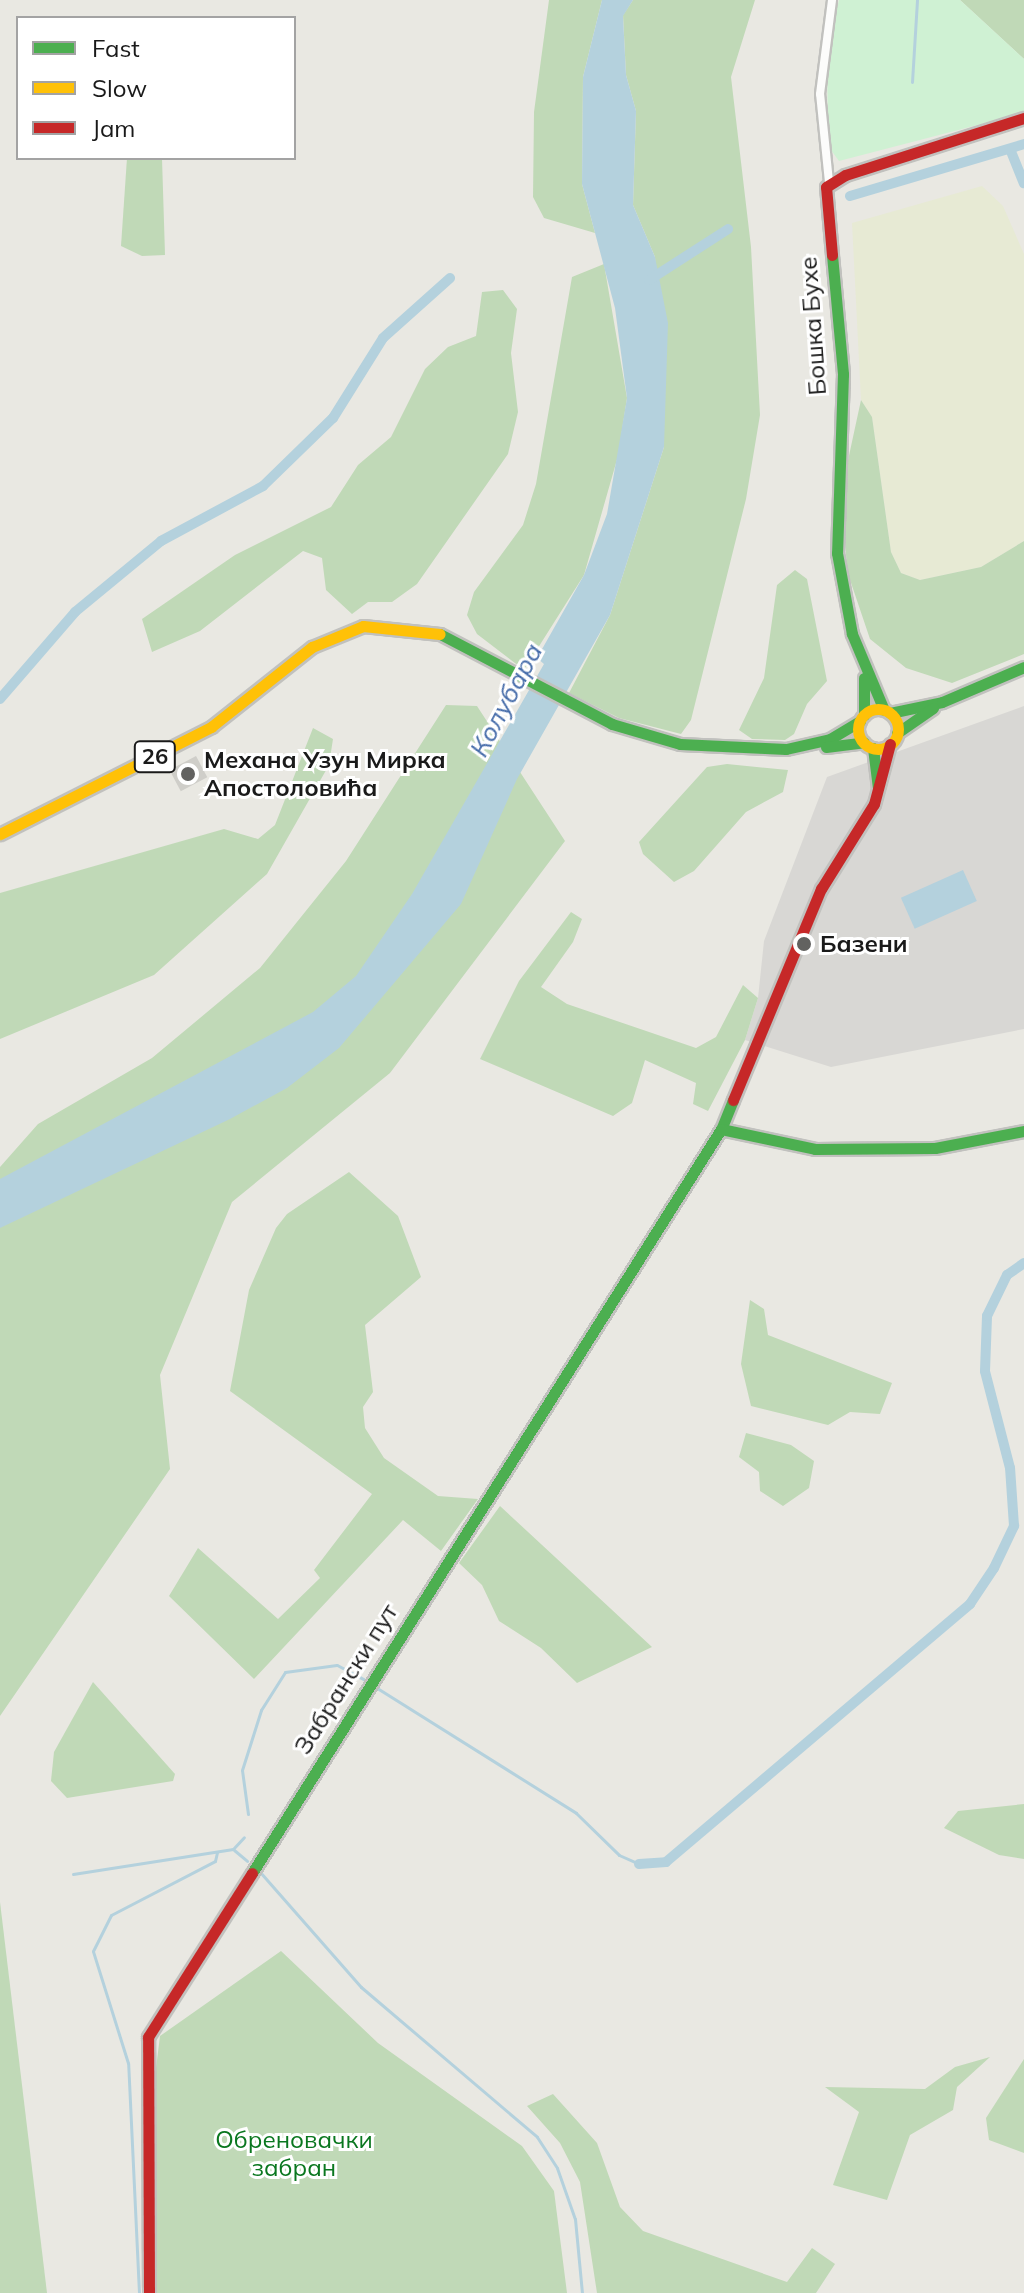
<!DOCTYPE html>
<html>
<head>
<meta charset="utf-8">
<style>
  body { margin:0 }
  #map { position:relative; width:1024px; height:2293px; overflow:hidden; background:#e9e8e2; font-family:Mulish,sans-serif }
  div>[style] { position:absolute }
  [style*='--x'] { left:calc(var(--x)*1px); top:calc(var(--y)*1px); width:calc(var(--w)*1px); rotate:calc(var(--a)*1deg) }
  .residential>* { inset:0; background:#d8d7d4 }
  .farmland>* { inset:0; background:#e7ead4 }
  .forest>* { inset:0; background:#c0d9b7 }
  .park>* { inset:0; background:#cff1d3 }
  .water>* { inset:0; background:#b4d1dd; transform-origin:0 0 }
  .stream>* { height:3px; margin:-1.5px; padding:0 1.5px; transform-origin:1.5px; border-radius:1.5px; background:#b4d1dd }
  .canal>* { height:10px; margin:-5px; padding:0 5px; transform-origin:5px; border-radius:5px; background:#b4d1dd }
  .building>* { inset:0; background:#cfcec9; transform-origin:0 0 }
  .roads { filter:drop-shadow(2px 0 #c1c1be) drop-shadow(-2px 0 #c1c1be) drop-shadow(0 2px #c1c1be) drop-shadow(0 -2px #c1c1be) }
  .street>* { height:8px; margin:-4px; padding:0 4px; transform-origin:4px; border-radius:4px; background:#fcfcfb }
  .fast>* { height:11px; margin:-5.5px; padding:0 5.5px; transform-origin:5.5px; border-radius:5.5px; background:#4caf50 }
  .slow>* { height:11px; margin:-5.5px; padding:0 5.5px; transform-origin:5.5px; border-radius:5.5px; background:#ffc107 }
  .slow>.ring { margin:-5.5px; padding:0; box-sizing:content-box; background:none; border:11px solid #ffc107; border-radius:50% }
  .jam>* { height:11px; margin:-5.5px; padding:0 5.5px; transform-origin:5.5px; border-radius:5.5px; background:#c62828 }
  .dots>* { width:22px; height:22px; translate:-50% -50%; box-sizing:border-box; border:4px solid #fff; border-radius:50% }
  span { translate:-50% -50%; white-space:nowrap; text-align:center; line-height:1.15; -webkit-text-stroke:6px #fff; paint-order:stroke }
  .shield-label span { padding:2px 6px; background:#fff; border:2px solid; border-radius:6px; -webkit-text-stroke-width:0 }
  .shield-label { font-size:22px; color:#1a1a1a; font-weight:700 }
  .street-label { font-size:24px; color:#1a1a1a }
  .poi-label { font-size:24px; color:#1a1a1a; font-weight:700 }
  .left { translate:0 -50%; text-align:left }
  .park-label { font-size:24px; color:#0a771f }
  .water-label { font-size:26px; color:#476daa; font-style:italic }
  .legend { position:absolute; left:16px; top:16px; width:280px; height:144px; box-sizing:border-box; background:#fff; border:2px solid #a3a3a3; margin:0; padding:10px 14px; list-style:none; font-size:24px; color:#1a1a1a }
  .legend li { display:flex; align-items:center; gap:16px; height:40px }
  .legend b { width:40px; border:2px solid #a3a3a3 }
</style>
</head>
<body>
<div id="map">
  <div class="residential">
    <i style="clip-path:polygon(1024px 706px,1024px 1029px,831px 1067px,745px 1040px,758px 998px,764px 941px,827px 777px)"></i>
  </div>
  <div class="farmland">
    <i style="clip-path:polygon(982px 186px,1003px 206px,1024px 254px,1024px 541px,981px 567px,920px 580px,901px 573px,891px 552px,872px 417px,861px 400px,852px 223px)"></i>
  </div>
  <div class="forest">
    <i style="clip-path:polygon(549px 0,602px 0,583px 77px,582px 184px,595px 233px,544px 218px,533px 197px,534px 112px)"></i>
    <i style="clip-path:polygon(633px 0,755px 0,731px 77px,751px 247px,760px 415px,746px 499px,691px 720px,681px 734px,619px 718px,569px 693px,610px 615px,664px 447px,655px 257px,633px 205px,636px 111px,626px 75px,623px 15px)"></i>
    <i style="clip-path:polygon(960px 0,1024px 0,1024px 59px)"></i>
    <i style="clip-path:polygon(127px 158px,162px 158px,165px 255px,142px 256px,121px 246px)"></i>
    <i style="clip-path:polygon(604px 264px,627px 398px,618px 456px,584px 575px,524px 670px,477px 634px,467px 615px,474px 592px,523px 525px,536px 484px,572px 277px)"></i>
    <i style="clip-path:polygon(503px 290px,517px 309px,511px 353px,518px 412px,508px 454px,417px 584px,392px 602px,368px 602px,352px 614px,326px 590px,322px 558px,303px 551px,200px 631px,152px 652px,142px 619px,235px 555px,331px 507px,358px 465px,391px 437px,425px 369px,448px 347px,476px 336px,482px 292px)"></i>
    <i style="clip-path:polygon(861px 400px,872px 417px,891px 552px,901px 573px,920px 580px,981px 567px,1024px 541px,1024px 654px,952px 683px,906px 668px,870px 639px,847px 571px,842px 488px)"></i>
    <i style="clip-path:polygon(795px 570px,807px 579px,827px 681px,807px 704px,794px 734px,785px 740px,752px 739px,739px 730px,764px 678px,777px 585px)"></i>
    <i style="clip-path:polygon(446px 705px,477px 706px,565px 841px,390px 1073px,232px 1202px,160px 1375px,170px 1469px,0 1716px,0 1167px,38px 1124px,152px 1058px,260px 968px,346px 861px)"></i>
    <i style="clip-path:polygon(313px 728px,333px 739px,329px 765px,267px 874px,154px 975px,0 1039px,0 893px,224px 829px,258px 839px,275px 825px)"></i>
    <i style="clip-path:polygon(727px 764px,788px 770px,783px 792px,746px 812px,694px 871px,674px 882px,643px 854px,639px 842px,707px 767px)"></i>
    <i style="clip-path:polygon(571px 912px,582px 919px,573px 942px,541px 987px,567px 1004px,696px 1048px,716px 1037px,743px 985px,758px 998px,745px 1040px,708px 1111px,693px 1104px,696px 1083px,645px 1060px,632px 1103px,613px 1116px,480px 1059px,519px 981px)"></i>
    <i style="clip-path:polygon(349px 1172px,398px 1216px,421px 1277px,365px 1325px,373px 1392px,363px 1407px,365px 1428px,384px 1458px,438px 1496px,478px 1499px,441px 1551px,403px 1520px,254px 1679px,169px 1596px,198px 1548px,278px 1619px,320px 1578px,314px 1570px,372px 1494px,230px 1391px,249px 1290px,276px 1228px,287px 1214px)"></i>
    <i style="clip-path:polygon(750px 1300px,764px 1309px,768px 1335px,892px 1383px,880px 1414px,850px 1412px,828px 1425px,751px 1406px,741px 1364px)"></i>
    <i style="clip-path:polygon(746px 1433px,791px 1445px,814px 1461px,809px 1488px,783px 1506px,760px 1491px,759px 1472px,739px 1457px)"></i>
    <i style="clip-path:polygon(500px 1506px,652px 1647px,577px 1683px,541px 1648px,499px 1621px,482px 1585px,459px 1563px)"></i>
    <i style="clip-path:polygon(93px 1682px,175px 1774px,173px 1781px,67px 1798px,51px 1781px,54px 1752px)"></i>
    <i style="clip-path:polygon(1024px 1804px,1024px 1859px,999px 1855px,944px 1828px,958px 1811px)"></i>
    <i style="clip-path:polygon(0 1902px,47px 2293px,0 2293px)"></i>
    <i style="clip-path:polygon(281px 1951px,378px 2043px,522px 2146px,554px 2191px,567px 2293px,157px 2293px,154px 2084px,160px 2036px)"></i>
    <i style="clip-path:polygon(990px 2057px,957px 2087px,953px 2110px,910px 2135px,887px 2200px,833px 2185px,859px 2112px,825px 2087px,925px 2089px,955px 2067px)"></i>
    <i style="clip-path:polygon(1024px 2059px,1024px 2153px,989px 2140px,986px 2118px)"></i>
    <i style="clip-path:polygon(553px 2094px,597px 2143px,620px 2207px,643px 2231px,787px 2282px,812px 2248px,835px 2264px,816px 2293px,597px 2293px,580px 2182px,560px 2143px,527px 2106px)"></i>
  </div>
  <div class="park">
    <i style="clip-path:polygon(839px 0,960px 0,1024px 59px,1024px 113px,839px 161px,828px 146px,827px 47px)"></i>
  </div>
  <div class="water">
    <i style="clip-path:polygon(602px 0,633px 0,623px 16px,626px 75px,636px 111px,633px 205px,655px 257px,668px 323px,664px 447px,610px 615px,517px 779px,461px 904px,339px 1048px,287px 1088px,230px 1119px,0 1228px,0 1179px,313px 1012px,356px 976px,412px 894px,544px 664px,537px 658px,584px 575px,607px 514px,627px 398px,615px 308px,582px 184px,583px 77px)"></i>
    <i style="left:963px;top:870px;width:34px;height:68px;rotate:66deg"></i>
  </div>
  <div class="stream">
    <i style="--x:912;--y:82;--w:82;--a:-86.5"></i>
    <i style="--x:377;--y:1688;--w:235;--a:32.1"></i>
    <i style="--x:576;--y:1813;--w:60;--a:44.3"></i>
    <i style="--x:619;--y:1855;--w:22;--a:24"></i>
    <i style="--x:248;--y:1814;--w:44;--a:-97.8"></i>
    <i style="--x:242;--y:1770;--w:63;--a:-72.4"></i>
    <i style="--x:261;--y:1710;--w:45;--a:-57.7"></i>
    <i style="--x:285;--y:1672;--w:52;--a:-7.7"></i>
    <i style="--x:337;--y:1665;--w:30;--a:28"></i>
    <i style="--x:234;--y:1850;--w:17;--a:40"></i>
    <i style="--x:260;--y:1872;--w:153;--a:48.7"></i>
    <i style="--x:361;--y:1987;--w:231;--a:40.4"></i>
    <i style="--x:537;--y:2137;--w:37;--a:57"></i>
    <i style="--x:557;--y:2168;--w:54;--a:70.6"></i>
    <i style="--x:575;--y:2219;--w:74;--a:84.6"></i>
    <i style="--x:73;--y:1874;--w:162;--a:-8.9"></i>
    <i style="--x:233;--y:1849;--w:16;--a:-47"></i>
    <i style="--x:139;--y:2293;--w:230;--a:-92.7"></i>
    <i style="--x:128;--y:2063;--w:117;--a:-107.4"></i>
    <i style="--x:93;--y:1951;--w:40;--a:-63.4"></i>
    <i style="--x:111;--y:1915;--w:117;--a:-27.4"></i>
    <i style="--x:215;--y:1861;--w:9;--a:-77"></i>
  </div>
  <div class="canal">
    <i style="--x:1010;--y:149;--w:37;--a:68"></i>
    <i style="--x:850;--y:196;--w:182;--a:-16.6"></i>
    <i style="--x:649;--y:280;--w:94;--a:-32.8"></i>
    <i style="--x:0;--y:699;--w:115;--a:-49.2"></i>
    <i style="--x:75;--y:612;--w:112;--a:-39.5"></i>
    <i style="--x:161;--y:541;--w:116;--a:-28.3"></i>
    <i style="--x:263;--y:486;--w:98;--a:-44.2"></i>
    <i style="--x:333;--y:418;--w:94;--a:-58"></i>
    <i style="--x:383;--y:338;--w:90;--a:-41.8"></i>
    <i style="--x:639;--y:1864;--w:27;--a:-4"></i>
    <i style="--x:666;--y:1862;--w:399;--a:-40.3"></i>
    <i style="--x:970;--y:1604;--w:43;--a:-56.3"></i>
    <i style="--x:994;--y:1568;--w:47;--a:-64.5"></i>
    <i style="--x:1014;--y:1526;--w:58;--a:-93.9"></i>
    <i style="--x:1010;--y:1468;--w:100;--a:-104.5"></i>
    <i style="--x:985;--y:1371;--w:55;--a:-87.9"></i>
    <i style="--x:987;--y:1316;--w:46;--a:-64"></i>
    <i style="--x:1007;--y:1275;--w:21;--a:-35"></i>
  </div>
  <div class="building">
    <i style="left:196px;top:756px;width:24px;height:30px;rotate:62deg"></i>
  </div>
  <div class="roads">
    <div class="street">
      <i style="--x:829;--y:182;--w:88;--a:-95.8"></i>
      <i style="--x:820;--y:94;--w:95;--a:-82.7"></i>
    </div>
    <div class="fast">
      <i style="--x:832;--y:255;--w:120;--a:84.7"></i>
      <i style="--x:843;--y:374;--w:179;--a:91.9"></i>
      <i style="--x:837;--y:553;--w:82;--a:79.5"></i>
      <i style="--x:852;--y:634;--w:82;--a:67.2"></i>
      <i style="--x:440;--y:634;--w:194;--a:27.6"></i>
      <i style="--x:612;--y:724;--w:71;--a:16.4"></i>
      <i style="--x:680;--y:744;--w:106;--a:2.7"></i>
      <i style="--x:786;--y:749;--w:45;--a:-12.8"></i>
      <i style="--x:830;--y:739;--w:35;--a:-31"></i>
      <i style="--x:864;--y:678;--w:37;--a:90"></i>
      <i style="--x:890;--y:713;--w:53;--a:-11.9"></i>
      <i style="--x:942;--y:702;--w:89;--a:-23.1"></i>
      <i style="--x:897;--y:733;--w:44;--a:-34.8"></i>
      <i style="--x:826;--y:747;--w:38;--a:-7"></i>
      <i style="--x:873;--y:748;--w:40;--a:82.9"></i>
      <i style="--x:733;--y:1100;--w:31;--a:112"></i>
      <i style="--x:721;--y:1129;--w:96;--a:12"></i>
      <i style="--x:815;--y:1149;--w:120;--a:-0.5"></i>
      <i style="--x:935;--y:1148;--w:91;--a:-10.8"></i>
      <i style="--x:252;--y:1873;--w:879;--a:-57.77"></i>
    </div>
    <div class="slow">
      <i class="ring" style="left:858px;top:709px;width:29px;height:29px"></i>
      <i style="--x:0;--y:834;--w:237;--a:-26.9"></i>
      <i style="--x:211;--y:727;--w:129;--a:-38.4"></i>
      <i style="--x:312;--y:647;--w:55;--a:-22.4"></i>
      <i style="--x:363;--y:626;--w:77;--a:5.9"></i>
    </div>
    <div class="jam">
      <i style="--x:832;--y:255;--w:68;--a:-95"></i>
      <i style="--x:826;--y:187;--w:22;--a:-32"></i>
      <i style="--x:845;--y:175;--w:188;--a:-17.7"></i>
      <i style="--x:733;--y:1100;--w:229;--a:-67.4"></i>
      <i style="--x:821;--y:889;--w:100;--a:-58.1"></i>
      <i style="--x:874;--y:804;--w:62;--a:-75.1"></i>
      <i style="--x:149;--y:2293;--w:256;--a:-90.2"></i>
      <i style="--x:148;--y:2037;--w:194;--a:-57.6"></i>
    </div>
  </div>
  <div class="dots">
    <i style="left:188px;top:774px;background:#626260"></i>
    <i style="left:804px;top:944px;background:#626260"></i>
  </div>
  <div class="shield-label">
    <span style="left:155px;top:757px">26</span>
  </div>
  <div class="street-label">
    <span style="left:813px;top:326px;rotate:-94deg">Бошка Бухе</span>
    <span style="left:346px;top:1679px;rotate:-58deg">Забрански пут</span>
  </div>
  <div class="poi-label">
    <span class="left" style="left:204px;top:774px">Механа Узун Мирка<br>Апостоловића</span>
    <span class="left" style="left:820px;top:944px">Базени</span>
  </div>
  <div class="park-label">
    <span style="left:294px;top:2154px">Обреновачки<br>забран</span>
  </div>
  <div class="water-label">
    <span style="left:506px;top:700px;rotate:-62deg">Колубара</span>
  </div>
  <ul class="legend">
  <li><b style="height:10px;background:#4caf50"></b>Fast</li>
  <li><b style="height:10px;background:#ffc107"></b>Slow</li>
  <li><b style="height:10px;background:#c62828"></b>Jam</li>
  </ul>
</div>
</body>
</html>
